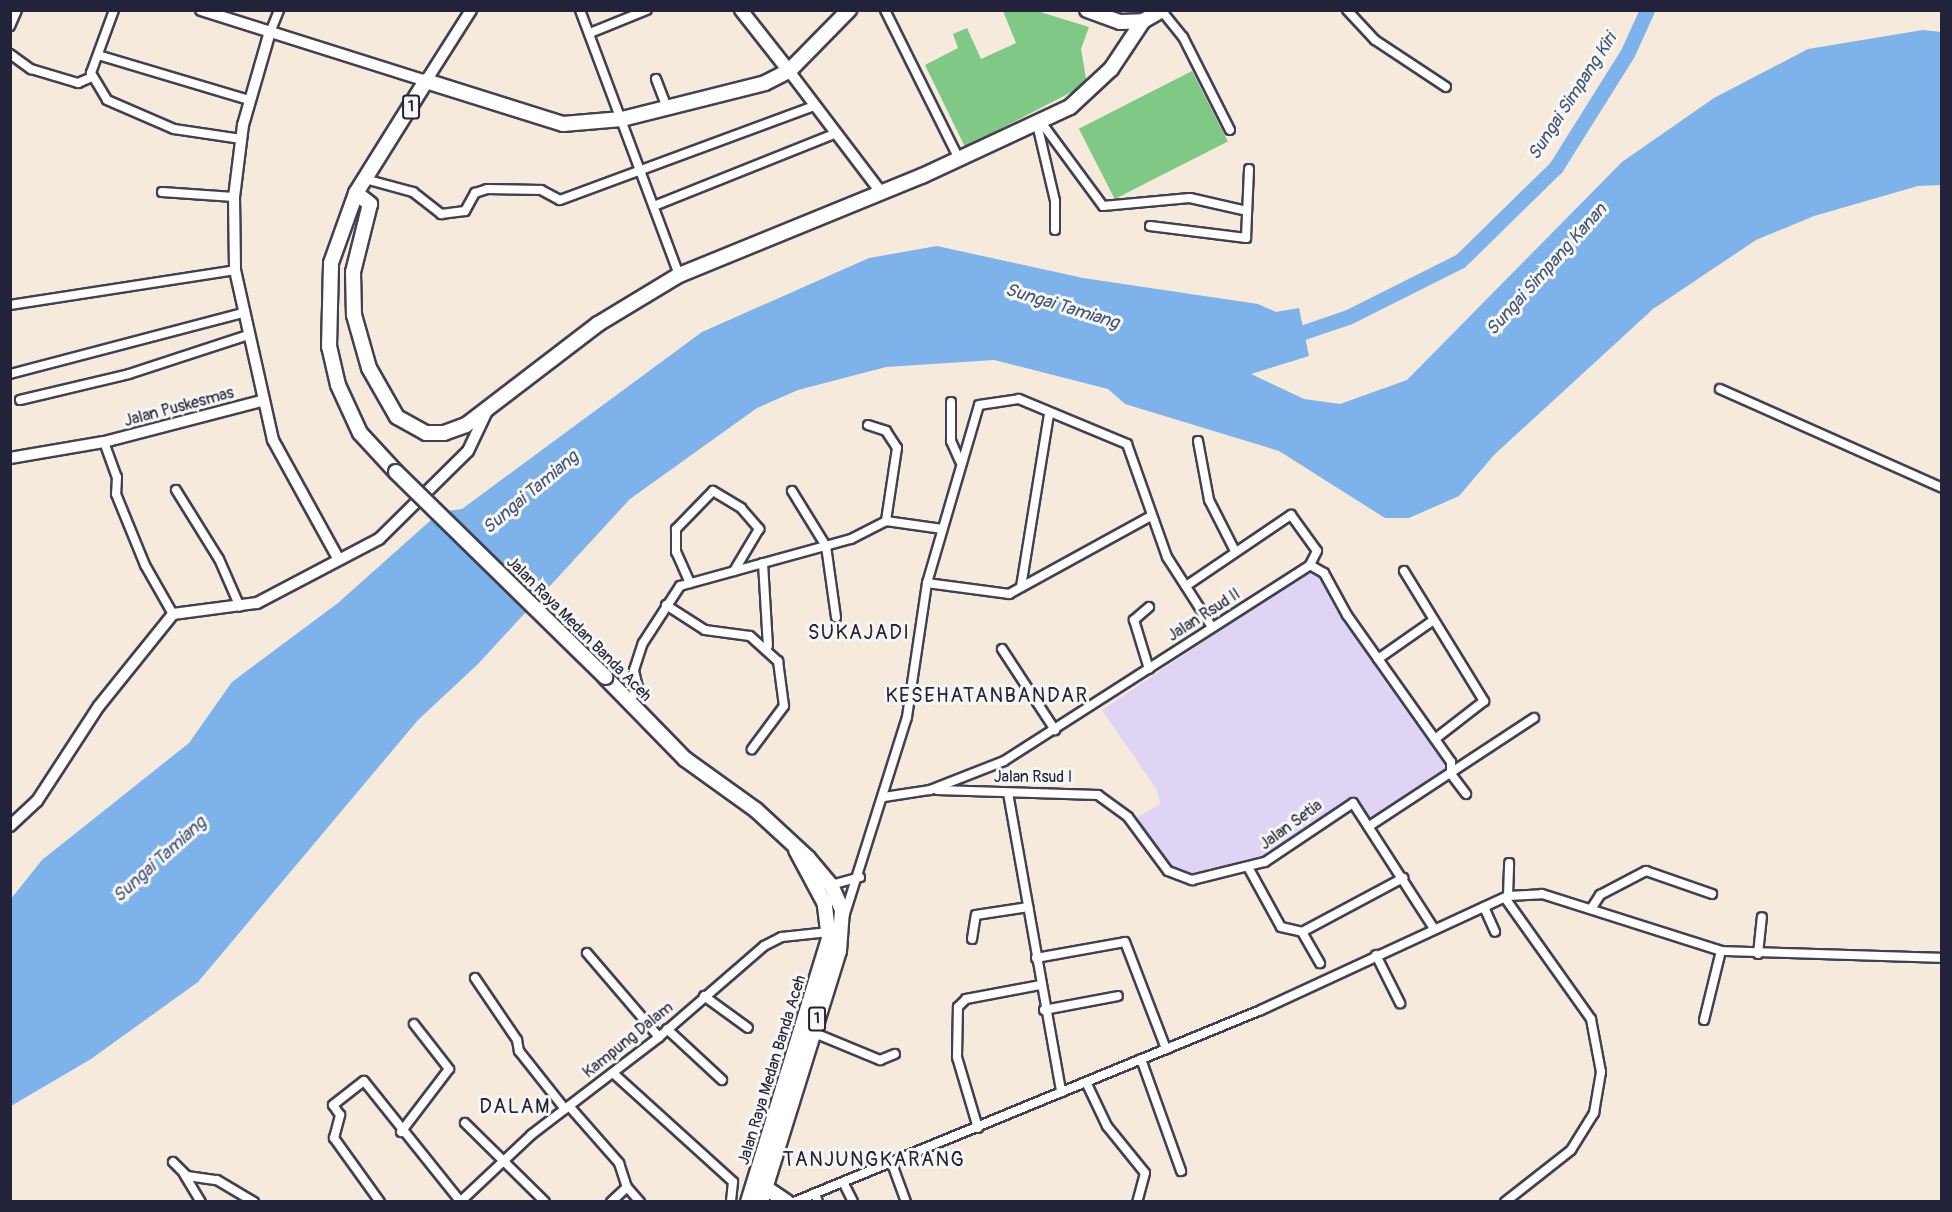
<!DOCTYPE html>
<html>
<head>
<meta charset="utf-8">
<style>
  body { margin:0 }
  #map { position:relative; width:1952px; height:1212px; overflow:hidden; background:#f5eadb; font-family:Pangolin,sans-serif }
  div>[style] { position:absolute }
  [style*='--x'] { left:calc(var(--x)*1px); top:calc(var(--y)*1px); width:calc(var(--w)*1px); rotate:calc(var(--a)*1deg) }
  .built>* { inset:0; background:#e0d4f4 }
  .green>* { inset:0; background:#7fc885; transform-origin:0 0 }
  .water>* { inset:0; background:#7eb2eb }
  .river>* { height:15px; margin:-7.5px; padding:0 7.5px; transform-origin:7.5px; border-radius:7.5px; background:#7eb2eb }
  .roads { filter:drop-shadow(2px 0 #424053) drop-shadow(-2px 0 #424053) drop-shadow(0 2px #424053) drop-shadow(0 -2px #424053) }
  .minor>* { height:8px; margin:-4px; padding:0 4px; transform-origin:4px; border-radius:4px; background:#fff }
  .tertiary>* { height:10px; margin:-5px; padding:0 5px; transform-origin:5px; border-radius:5px; background:#fff }
  .secondary>* { height:12px; margin:-6px; padding:0 6px; transform-origin:6px; border-radius:6px; background:#fff }
  .trunk>* { height:14px; margin:-7px; padding:0 7px; transform-origin:7px; border-radius:7px; background:#fff }
  .bridges { filter:drop-shadow(2px 0 #424053) drop-shadow(-2px 0 #424053) drop-shadow(0 2px #424053) drop-shadow(0 -2px #424053) }
  .trunk-bridge>* { height:14px; margin:-7px; padding:0 7px; transform-origin:7px; border-radius:7px; background:#fff }
  span { translate:-50% -50%; white-space:nowrap; text-align:center; line-height:1.15; -webkit-text-stroke:6px #f6f6f2; paint-order:stroke }
  .shield-label span { padding:2px 4px; background:#f6f6f2; border:2px solid; border-radius:4px; -webkit-text-stroke-width:0 }
  .shield-label { font-size:15px; color:#22223b; font-weight:700 }
  .street-label { font-size:16px; color:#22223b }
  .water-label { font-size:18px; color:#425479; font-style:italic }
  .quarter-label { font-size:20px; color:#22223b; letter-spacing:1.5px }
  .frame { position:absolute; inset:0; border:12px solid #22223b; pointer-events:none }
</style>
</head>
<body>
<div id="map">
  <div class="built">
    <i style="clip-path:polygon(1312px 569px,1449px 765px,1372px 821px,1351px 797px,1261px 861px,1191px 878px,1175px 872px,1136px 818px,1160px 804px,1157px 790px,1102px 710px)"></i>
  </div>
  <div class="green">
    <i style="clip-path:polygon(1003px 11px,1037px 11px,1089px 27px,1081px 49px,1087px 84px,965px 147px,925px 65px,958px 48px,953px 34px,967px 28px,981px 59px,1016px 43px)"></i>
    <i style="left:1192px;top:71px;width:79px;height:127px;rotate:63deg"></i>
  </div>
  <div class="water">
    <i style="clip-path:polygon(1923px 30px,1941px 32px,1941px 185px,1918px 186px,1814px 216px,1756px 240px,1653px 309px,1494px 455px,1459px 496px,1409px 518px,1385px 518px,1279px 451px,1125px 404px,1108px 389px,994px 360px,886px 367px,798px 390px,757px 408px,630px 499px,478px 664px,418px 720px,198px 982px,91px 1059px,11px 1106px,10px 900px,42px 860px,189px 743px,232px 682px,338px 603px,440px 512px,462px 509px,702px 332px,869px 258px,937px 246px,1083px 278px,1258px 304px,1276px 312px,1299px 308px,1309px 356px,1251px 374px,1304px 399px,1340px 404px,1407px 380px,1622px 162px,1714px 98px,1808px 49px)"></i>
  </div>
  <div class="river">
    <i style="--x:1286;--y:338;--w:65;--a:-18.7"></i>
    <i style="--x:1348;--y:317;--w:125;--a:-26.6"></i>
    <i style="--x:1460;--y:261;--w:134;--a:-44.4"></i>
    <i style="--x:1556;--y:167;--w:133;--a:-57.9"></i>
    <i style="--x:1627;--y:54;--w:48;--a:-65.6"></i>
  </div>
  <div class="roads">
    <div class="minor">
      <i style="--x:114;--y:10;--w:67;--a:110.1"></i>
      <i style="--x:91;--y:73;--w:31;--a:59"></i>
      <i style="--x:107;--y:100;--w:73;--a:23.4"></i>
      <i style="--x:174;--y:129;--w:68;--a:8.5"></i>
      <i style="--x:580;--y:10;--w:283;--a:69.5"></i>
      <i style="--x:885;--y:10;--w:166;--a:63.6"></i>
      <i style="--x:1161;--y:10;--w:35;--a:51"></i>
      <i style="--x:1183;--y:37;--w:104;--a:63.2"></i>
      <i style="--x:1347;--y:10;--w:41;--a:47"></i>
      <i style="--x:1375;--y:40;--w:85;--a:33.5"></i>
      <i style="--x:10;--y:26;--w:17;--a:-66"></i>
      <i style="--x:590;--y:33;--w:61;--a:-22"></i>
      <i style="--x:269;--y:35;--w:27;--a:-68"></i>
      <i style="--x:10;--y:54;--w:26;--a:36"></i>
      <i style="--x:31;--y:69;--w:49;--a:16.6"></i>
      <i style="--x:78;--y:83;--w:15;--a:-23"></i>
      <i style="--x:98;--y:55;--w:158;--a:16.6"></i>
      <i style="--x:656;--y:79;--w:30;--a:69"></i>
      <i style="--x:1041;--y:122;--w:104;--a:53.6"></i>
      <i style="--x:1103;--y:206;--w:87;--a:-5.3"></i>
      <i style="--x:1190;--y:198;--w:58;--a:12.8"></i>
      <i style="--x:1037;--y:124;--w:79;--a:76.8"></i>
      <i style="--x:1055;--y:201;--w:29;--a:90"></i>
      <i style="--x:365;--y:179;--w:50;--a:15.2"></i>
      <i style="--x:413;--y:192;--w:36;--a:38"></i>
      <i style="--x:441;--y:214;--w:24;--a:-7"></i>
      <i style="--x:465;--y:211;--w:21;--a:-61"></i>
      <i style="--x:475;--y:193;--w:13;--a:-18"></i>
      <i style="--x:487;--y:189;--w:54;--a:1.1"></i>
      <i style="--x:541;--y:190;--w:21;--a:28"></i>
      <i style="--x:560;--y:200;--w:271;--a:-20.3"></i>
      <i style="--x:162;--y:192;--w:72;--a:4"></i>
      <i style="--x:654;--y:206;--w:194;--a:-21.8"></i>
      <i style="--x:1150;--y:226;--w:97;--a:7.1"></i>
      <i style="--x:1246;--y:238;--w:69;--a:-87.5"></i>
      <i style="--x:10;--y:305;--w:228;--a:-8.8"></i>
      <i style="--x:10;--y:374;--w:241;--a:-14.7"></i>
      <i style="--x:1720;--y:389;--w:243;--a:24"></i>
      <i style="--x:20;--y:400;--w:112;--a:-13.4"></i>
      <i style="--x:129;--y:374;--w:125;--a:-18.1"></i>
      <i style="--x:951;--y:402;--w:39;--a:90"></i>
      <i style="--x:951;--y:441;--w:22;--a:66"></i>
      <i style="--x:868;--y:425;--w:19;--a:18"></i>
      <i style="--x:886;--y:431;--w:20;--a:57"></i>
      <i style="--x:897;--y:448;--w:74;--a:98.6"></i>
      <i style="--x:1198;--y:441;--w:60;--a:79.4"></i>
      <i style="--x:1209;--y:500;--w:55;--a:63"></i>
      <i style="--x:104;--y:442;--w:37;--a:70"></i>
      <i style="--x:117;--y:477;--w:17;--a:93"></i>
      <i style="--x:116;--y:494;--w:77;--a:67.8"></i>
      <i style="--x:145;--y:565;--w:56;--a:60.3"></i>
      <i style="--x:176;--y:490;--w:81;--a:58.1"></i>
      <i style="--x:219;--y:559;--w:52;--a:66.4"></i>
      <i style="--x:792;--y:491;--w:65;--a:58.3"></i>
      <i style="--x:826;--y:546;--w:72;--a:82"></i>
      <i style="--x:763;--y:563;--w:83;--a:86.6"></i>
      <i style="--x:1404;--y:571;--w:153;--a:58.4"></i>
      <i style="--x:1484;--y:701;--w:62;--a:142.2"></i>
      <i style="--x:690;--y:583;--w:34;--a:-114"></i>
      <i style="--x:676;--y:552;--w:23;--a:-90"></i>
      <i style="--x:676;--y:529;--w:53;--a:-45.8"></i>
      <i style="--x:713;--y:491;--w:33;--a:31"></i>
      <i style="--x:741;--y:508;--w:28;--a:49"></i>
      <i style="--x:759;--y:529;--w:49;--a:120.8"></i>
      <i style="--x:927;--y:583;--w:83;--a:7.6"></i>
      <i style="--x:1009;--y:594;--w:160;--a:-28.8"></i>
      <i style="--x:1186;--y:586;--w:127;--a:-34.1"></i>
      <i style="--x:1291;--y:515;--w:44;--a:54.2"></i>
      <i style="--x:1317;--y:551;--w:16;--a:117"></i>
      <i style="--x:1021;--y:587;--w:174;--a:-80.8"></i>
      <i style="--x:666;--y:605;--w:46;--a:32.7"></i>
      <i style="--x:705;--y:630;--w:45;--a:7.6"></i>
      <i style="--x:750;--y:636;--w:38;--a:42"></i>
      <i style="--x:778;--y:661;--w:45;--a:82.4"></i>
      <i style="--x:784;--y:706;--w:54;--a:126.7"></i>
      <i style="--x:1149;--y:607;--w:20;--a:139"></i>
      <i style="--x:1134;--y:620;--w:51;--a:73"></i>
      <i style="--x:1002;--y:649;--w:97;--a:56.8"></i>
      <i style="--x:1378;--y:659;--w:68;--a:-34.9"></i>
      <i style="--x:629;--y:702;--w:17;--a:-57"></i>
      <i style="--x:638;--y:688;--w:18;--a:-103"></i>
      <i style="--x:634;--y:670;--w:28;--a:-72"></i>
      <i style="--x:643;--y:643;--w:68;--a:-57"></i>
      <i style="--x:680;--y:586;--w:177;--a:-15.4"></i>
      <i style="--x:851;--y:539;--w:39;--a:-27"></i>
      <i style="--x:886;--y:521;--w:57;--a:8.1"></i>
      <i style="--x:1451;--y:774;--w:25;--a:53"></i>
      <i style="--x:937;--y:790;--w:161;--a:1.8"></i>
      <i style="--x:1098;--y:795;--w:37;--a:36"></i>
      <i style="--x:1128;--y:817;--w:67;--a:53.5"></i>
      <i style="--x:1168;--y:871;--w:26;--a:21"></i>
      <i style="--x:1192;--y:880;--w:75;--a:-13.9"></i>
      <i style="--x:1265;--y:862;--w:106;--a:-33.8"></i>
      <i style="--x:1353;--y:803;--w:148;--a:57.2"></i>
      <i style="--x:1008;--y:793;--w:304;--a:79.9"></i>
      <i style="--x:884;--y:797;--w:47;--a:-8.7"></i>
      <i style="--x:930;--y:790;--w:79;--a:-21.4"></i>
      <i style="--x:1004;--y:761;--w:363;--a:-32.6"></i>
      <i style="--x:1310;--y:565;--w:16;--a:30"></i>
      <i style="--x:1324;--y:573;--w:48;--a:61.3"></i>
      <i style="--x:1347;--y:615;--w:180;--a:54.7"></i>
      <i style="--x:1451;--y:762;--w:12;--a:90"></i>
      <i style="--x:1371;--y:825;--w:195;--a:-33.3"></i>
      <i style="--x:1248;--y:867;--w:68;--a:61.2"></i>
      <i style="--x:1281;--y:927;--w:22;--a:13"></i>
      <i style="--x:1302;--y:932;--w:36;--a:60"></i>
      <i style="--x:831;--y:885;--w:30;--a:-15"></i>
      <i style="--x:1508;--y:896;--w:33;--a:-88"></i>
      <i style="--x:1484;--y:907;--w:27;--a:66"></i>
      <i style="--x:1591;--y:909;--w:17;--a:-57"></i>
      <i style="--x:1600;--y:895;--w:52;--a:-27.6"></i>
      <i style="--x:1646;--y:871;--w:70;--a:19.2"></i>
      <i style="--x:843;--y:920;--w:213;--a:-72.5"></i>
      <i style="--x:907;--y:717;--w:135;--a:-81.5"></i>
      <i style="--x:927;--y:583;--w:185;--a:-73.7"></i>
      <i style="--x:979;--y:405;--w:40;--a:-8.5"></i>
      <i style="--x:1019;--y:399;--w:117;--a:22.6"></i>
      <i style="--x:1127;--y:444;--w:120;--a:70.5"></i>
      <i style="--x:1167;--y:557;--w:83;--a:57.3"></i>
      <i style="--x:1302;--y:932;--w:115;--a:-28.1"></i>
      <i style="--x:972;--y:939;--w:24;--a:-81"></i>
      <i style="--x:976;--y:915;--w:53;--a:-8.7"></i>
      <i style="--x:587;--y:953;--w:111;--a:49.4"></i>
      <i style="--x:1758;--y:954;--w:37;--a:-84"></i>
      <i style="--x:1376;--y:955;--w:54;--a:63.4"></i>
      <i style="--x:1036;--y:958;--w:90;--a:-10.2"></i>
      <i style="--x:1125;--y:942;--w:115;--a:69"></i>
      <i style="--x:475;--y:978;--w:75;--a:55.9"></i>
      <i style="--x:517;--y:1040;--w:11;--a:80"></i>
      <i style="--x:519;--y:1051;--w:74;--a:51.6"></i>
      <i style="--x:704;--y:996;--w:54;--a:36"></i>
      <i style="--x:1044;--y:1010;--w:75;--a:-10.7"></i>
      <i style="--x:1704;--y:1020;--w:71;--a:-76.2"></i>
      <i style="--x:667;--y:1029;--w:75;--a:42.8"></i>
      <i style="--x:812;--y:1032;--w:74;--a:22.4"></i>
      <i style="--x:880;--y:1060;--w:16;--a:-22"></i>
      <i style="--x:1141;--y:1059;--w:119;--a:70.3"></i>
      <i style="--x:613;--y:1073;--w:162;--a:42.2"></i>
      <i style="--x:733;--y:1182;--w:20;--a:96"></i>
      <i style="--x:1086;--y:1082;--w:49;--a:64.5"></i>
      <i style="--x:1107;--y:1126;--w:60;--a:51"></i>
      <i style="--x:1145;--y:1173;--w:30;--a:105"></i>
      <i style="--x:569;--y:1106;--w:76;--a:48.7"></i>
      <i style="--x:619;--y:1163;--w:25;--a:72"></i>
      <i style="--x:627;--y:1187;--w:20;--a:49"></i>
      <i style="--x:465;--y:1123;--w:112;--a:44.6"></i>
      <i style="--x:978;--y:1128;--w:74;--a:-106.5"></i>
      <i style="--x:957;--y:1057;--w:50;--a:-88.9"></i>
      <i style="--x:958;--y:1007;--w:11;--a:-45"></i>
      <i style="--x:966;--y:999;--w:75;--a:-10.7"></i>
      <i style="--x:401;--y:1132;--w:79;--a:-52.7"></i>
      <i style="--x:449;--y:1069;--w:57;--a:-127.9"></i>
      <i style="--x:891;--y:1161;--w:44;--a:69.9"></i>
      <i style="--x:173;--y:1162;--w:20;--a:45"></i>
      <i style="--x:187;--y:1176;--w:30;--a:8"></i>
      <i style="--x:217;--y:1180;--w:43;--a:30.7"></i>
      <i style="--x:184;--y:1174;--w:33;--a:59"></i>
      <i style="--x:843;--y:1182;--w:22;--a:63"></i>
      <i style="--x:815;--y:1193;--w:9;--a:72"></i>
      <i style="--x:380;--y:1202;--w:79;--a:-125.7"></i>
      <i style="--x:334;--y:1138;--w:24;--a:-75"></i>
      <i style="--x:340;--y:1115;--w:12;--a:-125"></i>
      <i style="--x:333;--y:1105;--w:39;--a:-38"></i>
      <i style="--x:364;--y:1081;--w:154;--a:51.3"></i>
      <i style="--x:460;--y:1202;--w:98;--a:-43.3"></i>
      <i style="--x:531;--y:1135;--w:161;--a:-37.4"></i>
      <i style="--x:659;--y:1037;--w:139;--a:-40.9"></i>
      <i style="--x:764;--y:946;--w:20;--a:-27"></i>
      <i style="--x:782;--y:937;--w:47;--a:-6.1"></i>
      <i style="--x:611;--y:1202;--w:22;--a:-43"></i>
      <i style="--x:794;--y:1202;--w:505;--a:-22.35"></i>
      <i style="--x:1261;--y:1010;--w:272;--a:-24.8"></i>
      <i style="--x:1508;--y:896;--w:34;--a:-3"></i>
      <i style="--x:1542;--y:894;--w:189;--a:17.6"></i>
      <i style="--x:1722;--y:951;--w:220;--a:1.8"></i>
      <i style="--x:1505;--y:1202;--w:84;--a:-38.2"></i>
      <i style="--x:1571;--y:1150;--w:44;--a:-58.1"></i>
      <i style="--x:1594;--y:1113;--w:42;--a:-80.3"></i>
      <i style="--x:1601;--y:1072;--w:54;--a:-100.7"></i>
      <i style="--x:1591;--y:1019;--w:148;--a:-125.4"></i>
    </div>
    <div class="tertiary">
      <i style="--x:201;--y:10;--w:236;--a:17.5"></i>
      <i style="--x:426;--y:81;--w:84;--a:-57.6"></i>
      <i style="--x:269;--y:35;--w:94;--a:106.1"></i>
      <i style="--x:243;--y:125;--w:73;--a:97.1"></i>
      <i style="--x:234;--y:197;--w:73;--a:89.2"></i>
      <i style="--x:235;--y:270;--w:174;--a:77.4"></i>
      <i style="--x:273;--y:440;--w:135;--a:61.2"></i>
      <i style="--x:789;--y:71;--w:152;--a:52.8"></i>
      <i style="--x:10;--y:458;--w:95;--a:-9.7"></i>
      <i style="--x:104;--y:442;--w:162;--a:-14.6"></i>
      <i style="--x:10;--y:826;--w:37;--a:-43"></i>
      <i style="--x:37;--y:801;--w:113;--a:-56.9"></i>
      <i style="--x:99;--y:706;--w:118;--a:-51.2"></i>
      <i style="--x:173;--y:614;--w:85;--a:-7.5"></i>
      <i style="--x:257;--y:603;--w:138;--a:-27.7"></i>
      <i style="--x:379;--y:539;--w:125;--a:-44.7"></i>
      <i style="--x:468;--y:451;--w:44;--a:-64.6"></i>
    </div>
    <div class="secondary">
      <i style="--x:741;--y:10;--w:78;--a:51.8"></i>
    </div>
    <div class="trunk">
      <i style="--x:1087;--y:10;--w:35;--a:20"></i>
      <i style="--x:1120;--y:22;--w:23;--a:-2"></i>
      <i style="--x:1143;--y:21;--w:22;--a:-30"></i>
      <i style="--x:356;--y:193;--w:18;--a:38"></i>
      <i style="--x:370;--y:204;--w:70;--a:104"></i>
      <i style="--x:353;--y:272;--w:43;--a:88.7"></i>
      <i style="--x:354;--y:315;--w:55;--a:74.2"></i>
      <i style="--x:369;--y:368;--w:56;--a:60.3"></i>
      <i style="--x:397;--y:417;--w:33;--a:29"></i>
      <i style="--x:426;--y:433;--w:18;--a:0"></i>
      <i style="--x:444;--y:433;--w:23;--a:-20"></i>
      <i style="--x:466;--y:425;--w:166;--a:-37.4"></i>
      <i style="--x:598;--y:324;--w:95;--a:-31.2"></i>
      <i style="--x:679;--y:275;--w:262;--a:-22.2"></i>
      <i style="--x:922;--y:176;--w:163;--a:-25"></i>
      <i style="--x:1070;--y:107;--w:56;--a:-42.8"></i>
      <i style="--x:1111;--y:69;--w:58;--a:-56.3"></i>
      <i style="--x:396;--y:472;--w:53;--a:-132.7"></i>
      <i style="--x:360;--y:433;--w:53;--a:-114.6"></i>
      <i style="--x:338;--y:385;--w:39;--a:-103"></i>
      <i style="--x:329;--y:347;--w:84;--a:-88.6"></i>
      <i style="--x:331;--y:263;--w:74;--a:-70.3"></i>
      <i style="--x:356;--y:193;--w:132;--a:-58"></i>
      <i style="--x:426;--y:81;--w:144;--a:17.4"></i>
      <i style="--x:563;--y:124;--w:59;--a:-4.8"></i>
      <i style="--x:622;--y:119;--w:147;--a:-14.1"></i>
      <i style="--x:765;--y:83;--w:27;--a:-27"></i>
      <i style="--x:789;--y:71;--w:86;--a:-45.5"></i>
      <i style="--x:605;--y:677;--w:115;--a:45.7"></i>
      <i style="--x:685;--y:759;--w:87;--a:35.7"></i>
      <i style="--x:756;--y:810;--w:71;--a:42.7"></i>
      <i style="--x:808;--y:858;--w:35;--a:50"></i>
      <i style="--x:831;--y:885;--w:27;--a:66"></i>
      <i style="--x:842;--y:910;--w:41;--a:94.2"></i>
      <i style="--x:839;--y:951;--w:263;--a:107.3"></i>
      <i style="--x:766;--y:1188;--w:25;--a:34"></i>
      <i style="--x:748;--y:1202;--w:275;--a:-72.9"></i>
      <i style="--x:829;--y:939;--w:35;--a:-97"></i>
      <i style="--x:825;--y:904;--w:61;--a:-118.2"></i>
    </div>
  </div>
  <div class="bridges">
    <div class="trunk-bridge">
      <i style="--x:396;--y:472;--w:293;--a:44.4"></i>
    </div>
  </div>
  <div class="shield-label">
    <span style="left:411px;top:107px">1</span>
    <span style="left:817px;top:1019px">1</span>
  </div>
  <div class="street-label">
    <span style="left:179px;top:407px;rotate:-15deg">Jalan Puskesmas</span>
    <span style="left:1204px;top:615px;rotate:-33deg">Jalan Rsud II</span>
    <span style="left:579px;top:629px;rotate:45deg">Jalan Raya Medan Banda Aceh</span>
    <span style="left:1033px;top:777px">Jalan Rsud I</span>
    <span style="left:1291px;top:825px;rotate:-36deg">Jalan Setia</span>
    <span style="left:628px;top:1040px;rotate:-39deg">Kampung Dalam</span>
    <span style="left:772px;top:1070px;rotate:-73deg">Jalan Raya Medan Banda Aceh</span>
  </div>
  <div class="water-label">
    <span style="left:1573px;top:97px;rotate:-57deg">Sungai Simpang Kiri</span>
    <span style="left:1547px;top:270px;rotate:-48deg">Sungai Simpang Kanan</span>
    <span style="left:1062px;top:307px;rotate:17deg">Sungai Tamiang</span>
    <span style="left:531px;top:493px;rotate:-40deg">Sungai Tamiang</span>
    <span style="left:160px;top:860px;rotate:-42deg">Sungai Tamiang</span>
  </div>
  <div class="quarter-label">
    <span style="left:859px;top:632px">SUKAJADI</span>
    <span style="left:987px;top:695px">KESEHATANBANDAR</span>
    <span style="left:515px;top:1106px">DALAM</span>
    <span style="left:874px;top:1159px">TANJUNGKARANG</span>
  </div>
  <div class="frame"></div>
</div>
</body>
</html>
